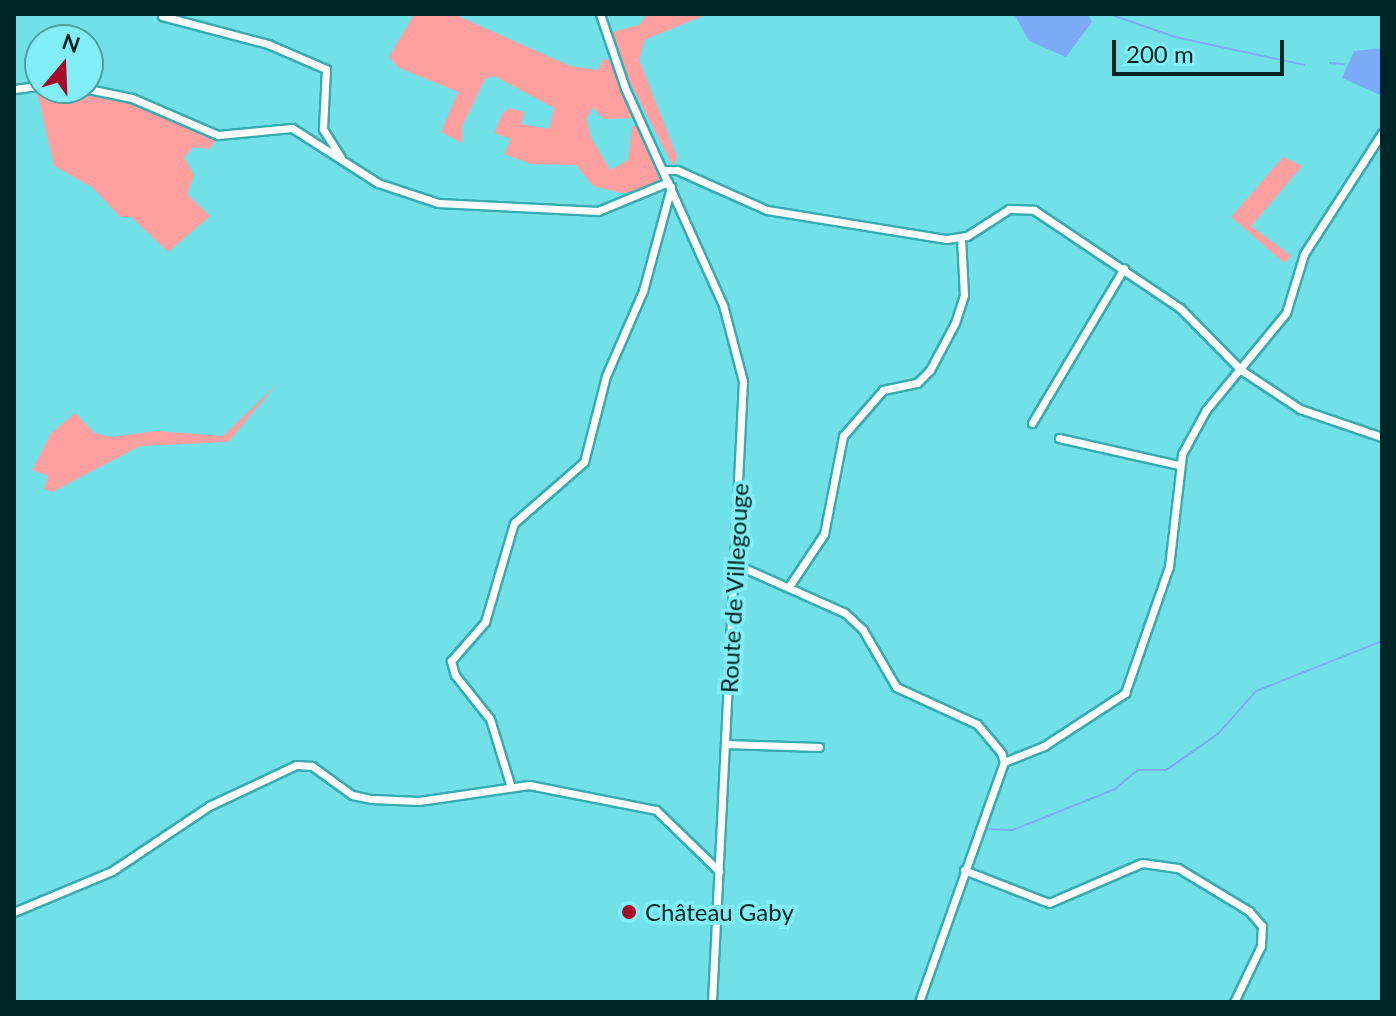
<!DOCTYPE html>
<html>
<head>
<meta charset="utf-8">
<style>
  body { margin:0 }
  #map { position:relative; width:1396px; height:1016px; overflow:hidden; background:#72e1e7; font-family:Lato,sans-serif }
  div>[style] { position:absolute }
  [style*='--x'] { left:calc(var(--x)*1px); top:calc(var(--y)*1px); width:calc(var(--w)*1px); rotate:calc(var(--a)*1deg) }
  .green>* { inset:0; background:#ff9f9f }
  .water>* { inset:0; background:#7dabf8 }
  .stream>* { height:2px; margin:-1px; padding:0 1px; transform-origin:1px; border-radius:1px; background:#7dabf8 }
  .roads { filter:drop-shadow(2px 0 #36acb2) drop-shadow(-2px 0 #36acb2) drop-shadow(0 2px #36acb2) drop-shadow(0 -2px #36acb2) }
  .minor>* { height:7px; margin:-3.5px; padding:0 3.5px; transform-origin:3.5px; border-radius:3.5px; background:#fff }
  .dots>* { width:22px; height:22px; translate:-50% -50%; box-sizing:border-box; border:4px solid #80eef4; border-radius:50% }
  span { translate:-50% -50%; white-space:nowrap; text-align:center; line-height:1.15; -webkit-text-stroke:8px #80eef4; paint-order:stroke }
  .street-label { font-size:24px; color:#002527 }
  .poi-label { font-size:24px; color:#002527 }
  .left { translate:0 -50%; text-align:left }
  .frame { position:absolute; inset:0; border:16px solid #002527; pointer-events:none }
  .north { position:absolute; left:24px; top:24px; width:80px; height:80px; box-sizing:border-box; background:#80eef4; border:2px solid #4d9ea2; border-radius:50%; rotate:19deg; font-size:22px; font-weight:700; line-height:32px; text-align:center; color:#002527 }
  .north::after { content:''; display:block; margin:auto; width:28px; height:36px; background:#a70d2b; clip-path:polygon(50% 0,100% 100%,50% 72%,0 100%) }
  .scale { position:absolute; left:1112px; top:40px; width:172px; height:36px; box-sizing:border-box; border:4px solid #002527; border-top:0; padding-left:10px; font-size:24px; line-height:28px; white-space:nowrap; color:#002527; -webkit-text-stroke:6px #80eef4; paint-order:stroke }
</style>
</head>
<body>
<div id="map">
  <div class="green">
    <i style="clip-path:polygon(414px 14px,453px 14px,570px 66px,598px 70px,603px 59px,612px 61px,637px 118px,603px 119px,593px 107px,586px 119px,591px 138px,610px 170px,628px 160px,632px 127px,638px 124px,663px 177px,645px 190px,621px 193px,593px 186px,576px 165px,531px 164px,504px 154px,511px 139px,494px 133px,502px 114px,509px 108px,524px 112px,521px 124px,549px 129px,554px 108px,494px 76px,485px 79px,462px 126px,462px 143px,441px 132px,458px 92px,399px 68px,389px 57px)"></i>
    <i style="clip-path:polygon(647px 14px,708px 14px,644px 40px,639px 60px,677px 157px,673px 166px,615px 53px,612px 32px,639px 25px)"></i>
    <i style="clip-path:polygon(94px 91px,146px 107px,216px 140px,209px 149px,193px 147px,184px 158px,194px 175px,187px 194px,210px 216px,168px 252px,131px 217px,120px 217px,93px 188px,54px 166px,37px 92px)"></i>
    <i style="clip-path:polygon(1283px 157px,1302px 166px,1251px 226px,1291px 256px,1284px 263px,1231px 217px)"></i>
    <i style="clip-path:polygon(277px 384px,228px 442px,140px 446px,52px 492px,44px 489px,48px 476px,32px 470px,51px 433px,75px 413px,94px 433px,110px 437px,156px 431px,223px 436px)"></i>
  </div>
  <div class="water">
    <i style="clip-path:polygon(1014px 14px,1088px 14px,1092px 22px,1066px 57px,1029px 41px)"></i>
    <i style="clip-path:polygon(1382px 48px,1382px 96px,1342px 78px,1354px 51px)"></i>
  </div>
  <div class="stream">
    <i style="--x:1109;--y:14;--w:70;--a:19.2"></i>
    <i style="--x:1175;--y:37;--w:132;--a:12.2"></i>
    <i style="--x:1330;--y:63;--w:14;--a:4"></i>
    <i style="--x:985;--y:829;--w:28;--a:2"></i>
    <i style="--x:1013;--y:830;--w:110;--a:-21.9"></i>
    <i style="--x:1115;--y:789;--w:30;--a:-40"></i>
    <i style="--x:1138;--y:770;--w:28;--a:0"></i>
    <i style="--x:1166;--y:770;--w:63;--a:-34.7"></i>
    <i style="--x:1218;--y:734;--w:57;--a:-48.5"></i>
    <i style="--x:1256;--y:691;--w:136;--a:-21.6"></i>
  </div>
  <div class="roads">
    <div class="minor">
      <i style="--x:600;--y:14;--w:78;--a:71.3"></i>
      <i style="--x:625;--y:88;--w:238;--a:65.7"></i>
      <i style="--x:723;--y:305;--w:79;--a:75.3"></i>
      <i style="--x:743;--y:381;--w:622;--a:92.86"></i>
      <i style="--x:162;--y:16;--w:110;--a:14.8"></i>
      <i style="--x:268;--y:44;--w:63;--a:23.3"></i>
      <i style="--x:326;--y:69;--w:60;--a:92.9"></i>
      <i style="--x:83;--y:88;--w:50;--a:11.5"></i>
      <i style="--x:132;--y:98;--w:94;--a:23.3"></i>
      <i style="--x:218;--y:135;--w:74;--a:-5.4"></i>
      <i style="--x:292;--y:128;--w:102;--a:32.6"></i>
      <i style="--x:378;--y:183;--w:63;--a:18.4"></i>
      <i style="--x:438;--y:203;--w:160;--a:2.9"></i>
      <i style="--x:598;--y:211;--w:76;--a:-22.5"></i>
      <i style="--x:14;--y:89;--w:26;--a:-7"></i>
      <i style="--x:323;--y:129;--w:34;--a:58"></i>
      <i style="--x:663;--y:170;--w:14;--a:0"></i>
      <i style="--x:677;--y:170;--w:98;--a:24"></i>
      <i style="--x:767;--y:210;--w:182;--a:9.2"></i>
      <i style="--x:947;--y:239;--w:20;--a:-9"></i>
      <i style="--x:967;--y:236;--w:50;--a:-32.7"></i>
      <i style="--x:1009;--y:209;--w:25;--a:2"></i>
      <i style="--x:1034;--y:210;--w:176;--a:33.9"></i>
      <i style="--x:1180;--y:308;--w:87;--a:45.5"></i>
      <i style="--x:1241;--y:370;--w:71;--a:33.5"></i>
      <i style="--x:1300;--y:409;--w:87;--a:18.9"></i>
      <i style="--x:1032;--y:423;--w:180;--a:-59.3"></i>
      <i style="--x:1059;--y:438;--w:123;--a:12.7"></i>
      <i style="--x:735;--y:564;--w:120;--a:24"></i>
      <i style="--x:845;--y:613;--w:25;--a:43"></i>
      <i style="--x:863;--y:630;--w:66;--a:59.9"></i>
      <i style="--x:896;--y:687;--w:89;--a:24.6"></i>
      <i style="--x:977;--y:724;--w:38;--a:50"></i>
      <i style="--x:1001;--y:753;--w:9;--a:72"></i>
      <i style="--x:1004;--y:762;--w:255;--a:109.5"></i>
      <i style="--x:790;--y:585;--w:61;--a:-56.3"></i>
      <i style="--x:824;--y:534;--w:100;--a:-79"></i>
      <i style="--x:843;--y:436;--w:61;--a:-49"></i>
      <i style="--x:883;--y:390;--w:35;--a:-12"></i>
      <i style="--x:917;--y:383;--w:18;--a:-45"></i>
      <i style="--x:930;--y:370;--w:53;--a:-62"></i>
      <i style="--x:955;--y:323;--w:29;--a:-72"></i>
      <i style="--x:964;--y:295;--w:58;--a:-93"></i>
      <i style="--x:725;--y:744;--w:94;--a:1.8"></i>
      <i style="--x:1004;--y:762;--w:43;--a:-21.8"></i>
      <i style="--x:1044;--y:746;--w:97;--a:-33.2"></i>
      <i style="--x:1125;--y:693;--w:133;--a:-70.8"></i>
      <i style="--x:1169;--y:567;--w:114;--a:-83.4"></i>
      <i style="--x:1182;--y:454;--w:50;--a:-61.4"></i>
      <i style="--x:1206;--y:410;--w:126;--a:-50.5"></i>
      <i style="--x:1286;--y:313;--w:62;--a:-73"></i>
      <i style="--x:1304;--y:254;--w:144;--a:-57.2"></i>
      <i style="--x:510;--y:784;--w:68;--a:-107.1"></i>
      <i style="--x:490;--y:719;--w:56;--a:-128.5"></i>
      <i style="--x:455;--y:675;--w:15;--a:-106"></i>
      <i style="--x:451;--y:661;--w:52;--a:-48.9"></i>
      <i style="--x:485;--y:622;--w:103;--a:-73.7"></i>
      <i style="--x:514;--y:523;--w:93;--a:-41.1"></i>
      <i style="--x:584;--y:462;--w:89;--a:-75.7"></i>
      <i style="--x:606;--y:376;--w:93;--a:-66.5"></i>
      <i style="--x:643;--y:291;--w:108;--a:-74.9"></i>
      <i style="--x:964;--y:870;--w:91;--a:21.2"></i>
      <i style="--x:1049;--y:903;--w:101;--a:-23.3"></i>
      <i style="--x:1142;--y:863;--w:36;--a:8"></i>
      <i style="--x:1178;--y:868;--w:83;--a:31.2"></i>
      <i style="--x:1249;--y:911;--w:20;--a:49"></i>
      <i style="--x:1262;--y:926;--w:20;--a:93"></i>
      <i style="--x:1261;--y:946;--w:62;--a:115.7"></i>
      <i style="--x:14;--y:912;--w:106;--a:-22.7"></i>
      <i style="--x:112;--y:871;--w:117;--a:-33.8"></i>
      <i style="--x:209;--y:806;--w:96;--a:-25.2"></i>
      <i style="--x:296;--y:765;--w:16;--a:4"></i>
      <i style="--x:312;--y:766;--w:49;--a:35.9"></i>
      <i style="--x:352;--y:795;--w:19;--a:12"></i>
      <i style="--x:371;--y:799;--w:48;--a:2.4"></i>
      <i style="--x:419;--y:801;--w:111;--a:-8.3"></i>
      <i style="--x:529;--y:785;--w:129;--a:11.1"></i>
      <i style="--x:656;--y:810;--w:88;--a:44.1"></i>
    </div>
  </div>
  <div class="dots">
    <i style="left:629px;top:912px;background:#a70d2b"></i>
  </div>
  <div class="street-label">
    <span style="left:734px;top:588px;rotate:-87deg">Route de Villegouge</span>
  </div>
  <div class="poi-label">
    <span class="left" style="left:645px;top:912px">Château Gaby</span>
  </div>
  <div class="frame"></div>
  <div class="north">N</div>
  <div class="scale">200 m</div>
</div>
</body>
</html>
